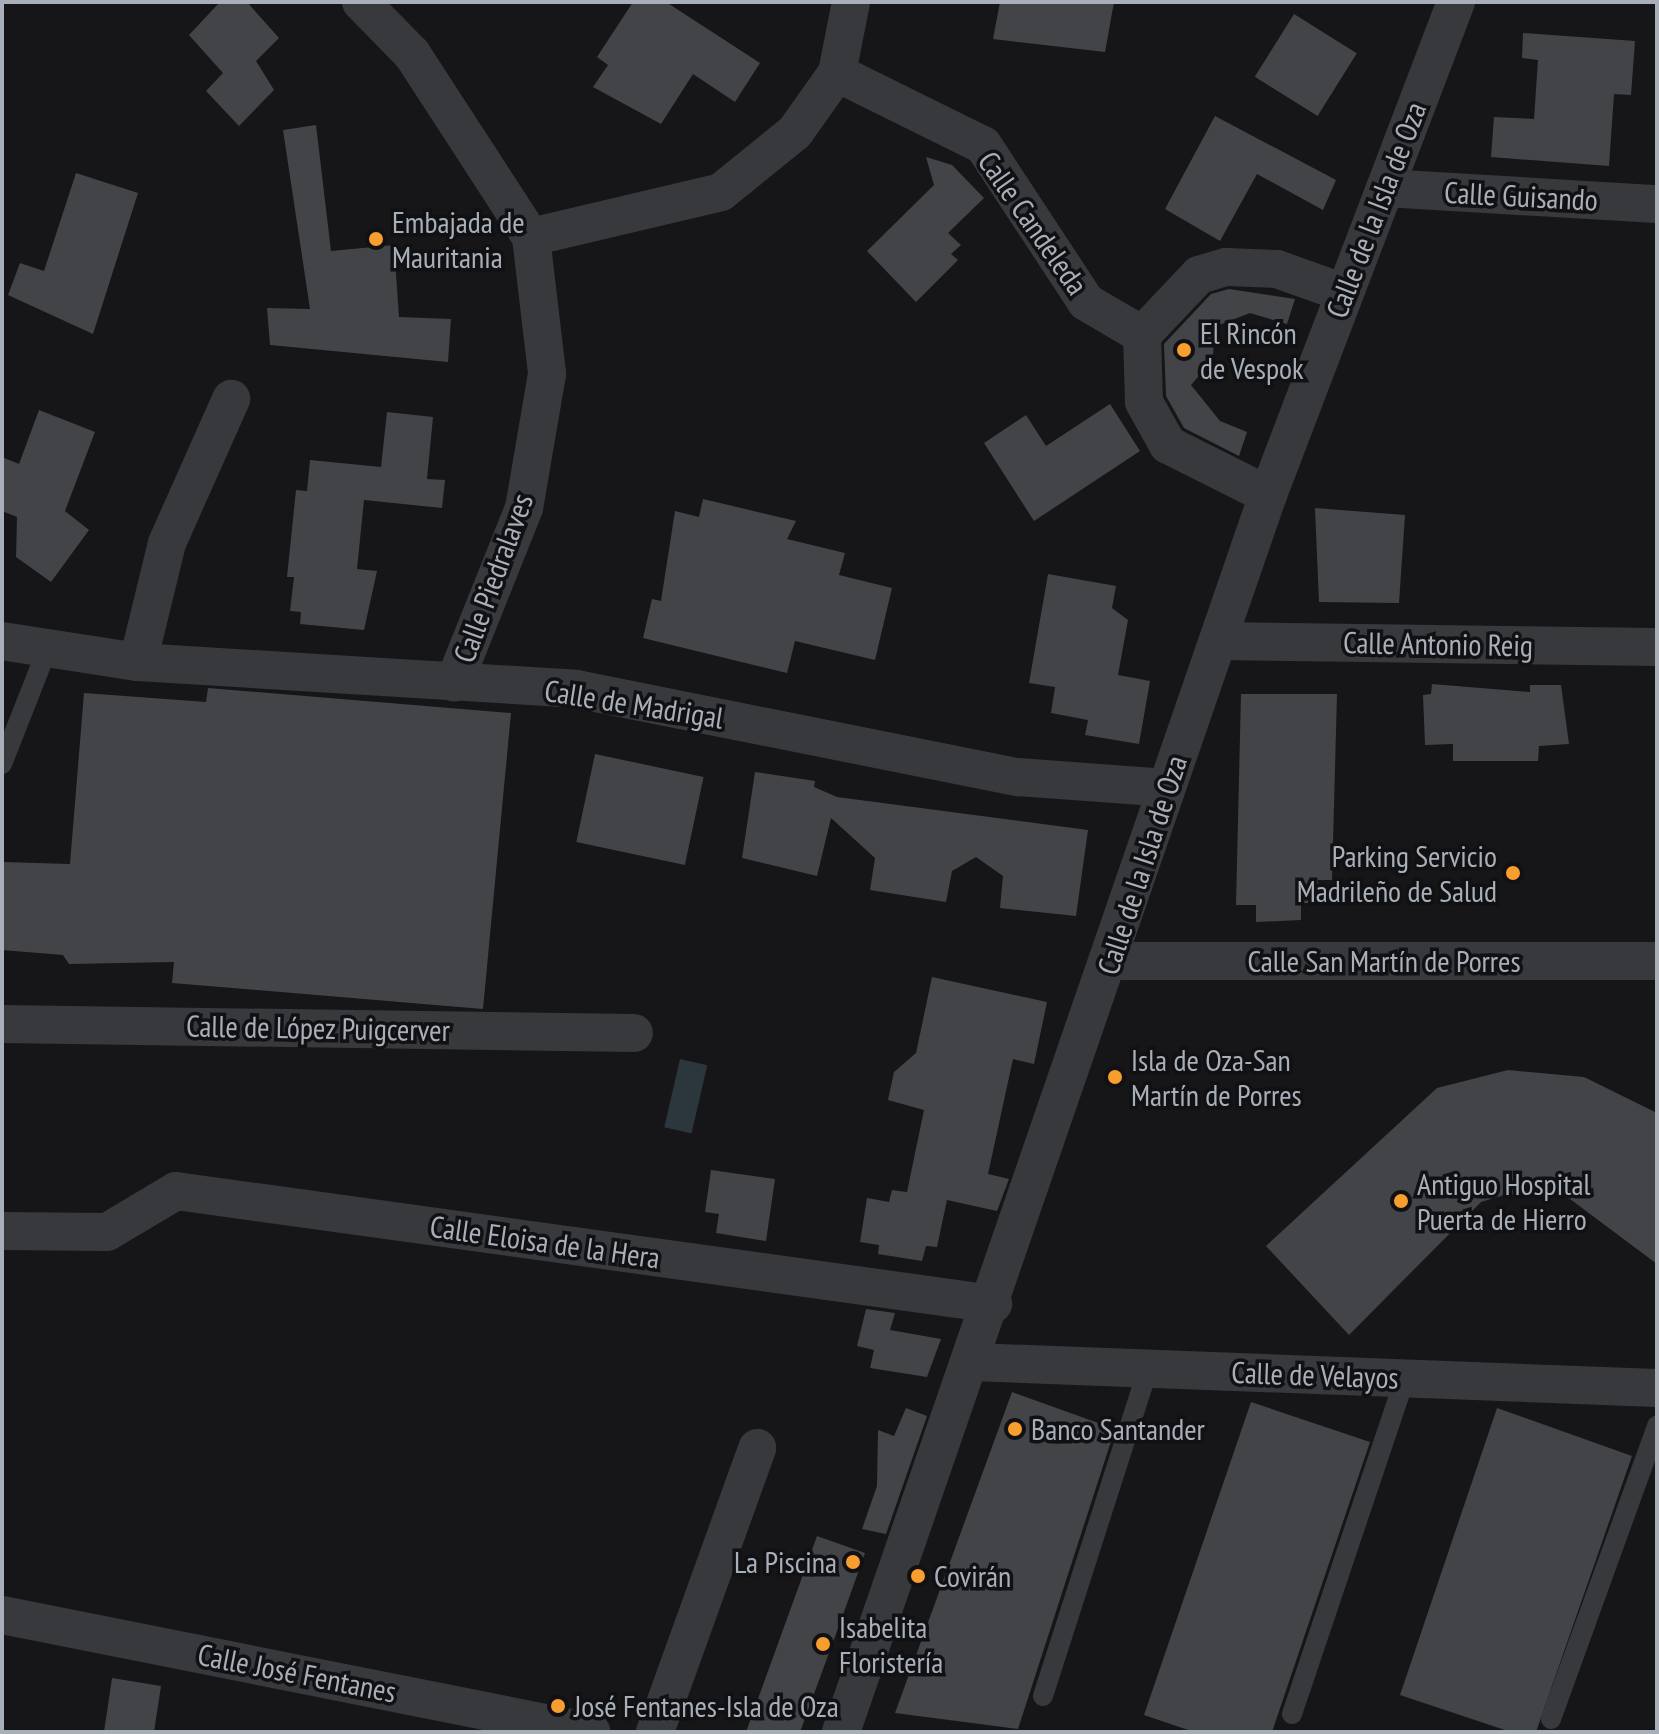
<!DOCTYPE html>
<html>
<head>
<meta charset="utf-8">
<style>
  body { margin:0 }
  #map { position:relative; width:1659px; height:1734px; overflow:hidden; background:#161618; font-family:"PT Sans Narrow",sans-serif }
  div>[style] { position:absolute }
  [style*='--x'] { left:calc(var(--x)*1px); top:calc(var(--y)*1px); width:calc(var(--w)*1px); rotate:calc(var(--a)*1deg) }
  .water>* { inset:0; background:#2c373d; transform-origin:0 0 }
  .building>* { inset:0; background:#424448; transform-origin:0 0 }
  .lane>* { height:20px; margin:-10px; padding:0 10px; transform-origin:10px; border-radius:10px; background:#37393d }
  .street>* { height:38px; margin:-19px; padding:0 19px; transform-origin:19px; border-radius:19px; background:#37393d }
  .dots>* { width:22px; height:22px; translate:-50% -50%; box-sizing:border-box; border:4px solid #111113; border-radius:50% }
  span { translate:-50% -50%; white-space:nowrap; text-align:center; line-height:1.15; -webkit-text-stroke:7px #111113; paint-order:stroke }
  .street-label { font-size:30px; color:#a8afb9 }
  .poi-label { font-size:30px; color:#a8afb9 }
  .left { translate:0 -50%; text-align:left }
  .right { translate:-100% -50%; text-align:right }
  .frame { position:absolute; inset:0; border:4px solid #a8afb9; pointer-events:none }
</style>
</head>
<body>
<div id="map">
  <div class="water">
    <i style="left:680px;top:1059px;width:28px;height:70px;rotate:13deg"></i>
  </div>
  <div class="building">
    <i style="clip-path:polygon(220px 2px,247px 2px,279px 38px,256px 61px,274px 90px,239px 126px,206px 91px,223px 73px,189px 35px)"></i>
    <i style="clip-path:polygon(633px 2px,666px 2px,760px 63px,735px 102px,693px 74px,661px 124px,593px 87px,608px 65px,597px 57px)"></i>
    <i style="clip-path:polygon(1000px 2px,1114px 2px,1105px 52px,993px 39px)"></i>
    <i style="left:1294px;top:14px;width:74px;height:74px;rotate:32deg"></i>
    <i style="clip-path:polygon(1523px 33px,1635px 41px,1631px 95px,1614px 94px,1609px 166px,1491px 157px,1494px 117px,1534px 119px,1538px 60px,1522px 58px)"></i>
    <i style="clip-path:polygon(1215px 116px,1336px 180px,1323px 210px,1257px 174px,1220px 241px,1165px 209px)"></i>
    <i style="clip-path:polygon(316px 125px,331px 251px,394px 245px,399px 317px,451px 319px,448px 362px,270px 345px,267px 308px,310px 309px,283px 130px)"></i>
    <i style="clip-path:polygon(926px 157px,952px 165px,984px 198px,948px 233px,961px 245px,951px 254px,958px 260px,916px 302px,867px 251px,934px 185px)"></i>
    <i style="clip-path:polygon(76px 173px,138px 193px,93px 334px,8px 295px,20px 263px,44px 271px)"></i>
    <i style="clip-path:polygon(1229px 289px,1295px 299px,1287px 324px,1250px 313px,1214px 327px,1213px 359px,1191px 385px,1220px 421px,1247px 432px,1239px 456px,1184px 428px,1166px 396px,1164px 344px,1211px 294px)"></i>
    <i style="clip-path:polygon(1110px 404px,1140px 451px,1034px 521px,984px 443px,1026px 415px,1046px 446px)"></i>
    <i style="clip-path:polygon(39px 410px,95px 432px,65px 511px,89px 530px,51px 582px,16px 557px,17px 517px,2px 511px,2px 457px,19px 464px)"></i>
    <i style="clip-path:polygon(387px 412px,433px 417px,427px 479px,445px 480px,442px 508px,364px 500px,357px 569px,377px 571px,364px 630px,300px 624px,301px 612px,290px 611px,294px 577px,287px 577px,296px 490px,307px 491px,310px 460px,381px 467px)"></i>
    <i style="clip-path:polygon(703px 499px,796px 521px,787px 539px,845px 553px,839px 575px,892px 588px,875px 660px,795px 641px,787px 673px,643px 638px,652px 599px,661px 601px,675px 511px,699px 517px)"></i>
    <i style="clip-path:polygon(1315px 508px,1405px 515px,1399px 603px,1319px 602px)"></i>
    <i style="clip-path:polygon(1048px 574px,1116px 586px,1112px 608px,1128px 620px,1118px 675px,1150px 681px,1139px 744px,1085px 735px,1088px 720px,1051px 713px,1055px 687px,1029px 683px)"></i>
    <i style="clip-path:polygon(1432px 684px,1530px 692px,1530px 685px,1561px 685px,1569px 744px,1539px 746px,1538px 761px,1453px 761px,1453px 744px,1425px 745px,1423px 695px,1431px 694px)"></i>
    <i style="clip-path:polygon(208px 688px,511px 713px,483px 1009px,172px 983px,174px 962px,69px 964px,63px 955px,2px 950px,2px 862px,70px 864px,84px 693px,206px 702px)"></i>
    <i style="clip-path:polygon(1241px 694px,1337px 694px,1332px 880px,1318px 880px,1319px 903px,1301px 903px,1301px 920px,1256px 922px,1256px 905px,1236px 905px)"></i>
    <i style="left:595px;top:754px;width:111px;height:90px;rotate:12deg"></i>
    <i style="clip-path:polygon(755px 772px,815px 781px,814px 787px,837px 797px,1088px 830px,1076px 916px,1000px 908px,1003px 876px,976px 857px,952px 871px,946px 902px,870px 890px,875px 858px,831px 818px,817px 876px,742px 858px)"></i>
    <i style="clip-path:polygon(932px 977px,1047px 1002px,1034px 1064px,1013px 1059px,988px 1174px,1009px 1179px,997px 1211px,947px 1200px,937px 1247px,926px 1246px,922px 1261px,878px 1254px,879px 1245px,860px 1242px,867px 1198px,889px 1202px,892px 1190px,907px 1192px,924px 1110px,888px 1100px,894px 1072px,916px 1053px)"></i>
    <i style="clip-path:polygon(1508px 1070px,1584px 1077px,1657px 1113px,1657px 1264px,1570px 1199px,1550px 1192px,1504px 1195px,1481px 1202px,1349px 1335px,1266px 1246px,1437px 1088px)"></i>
    <i style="clip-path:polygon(711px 1170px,775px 1179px,766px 1241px,716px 1233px,719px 1214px,705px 1212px)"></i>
    <i style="clip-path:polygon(866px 1309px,895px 1313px,890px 1330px,941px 1339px,927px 1377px,870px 1368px,874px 1350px,857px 1346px)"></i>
    <i style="clip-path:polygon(1012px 1392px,1115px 1429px,1018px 1729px,895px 1713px)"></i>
    <i style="clip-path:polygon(1251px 1402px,1370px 1442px,1272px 1732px,1194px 1732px,1144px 1715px)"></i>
    <i style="clip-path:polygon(906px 1408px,927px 1416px,886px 1534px,862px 1529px,877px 1486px,878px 1430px,894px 1436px)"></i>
    <i style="clip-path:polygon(1497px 1408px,1632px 1456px,1536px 1732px,1511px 1732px,1400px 1695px)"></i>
    <i style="clip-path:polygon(817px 1536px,865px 1553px,844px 1612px,800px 1732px,746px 1732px)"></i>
    <i style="clip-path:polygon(112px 1678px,161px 1686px,154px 1732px,104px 1732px)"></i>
  </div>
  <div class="lane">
    <i style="--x:2;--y:764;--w:123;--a:-68.5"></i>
    <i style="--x:1043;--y:1696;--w:343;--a:-72.2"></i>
    <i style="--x:1292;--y:1714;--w:354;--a:-71.4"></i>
    <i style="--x:1551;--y:1719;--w:312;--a:-70.1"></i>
  </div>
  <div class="street">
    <i style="--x:361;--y:2;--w:73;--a:45.6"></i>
    <i style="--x:412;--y:54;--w:218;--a:57"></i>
    <i style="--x:531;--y:237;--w:138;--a:83.3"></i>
    <i style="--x:547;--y:374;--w:136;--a:99.7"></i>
    <i style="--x:524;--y:508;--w:188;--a:111.8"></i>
    <i style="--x:837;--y:73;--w:163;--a:26.3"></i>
    <i style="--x:983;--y:145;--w:188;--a:56.7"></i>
    <i style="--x:1086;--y:302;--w:65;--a:30.5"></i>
    <i style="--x:1385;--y:188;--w:272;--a:3.4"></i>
    <i style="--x:531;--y:237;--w:195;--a:-13.3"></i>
    <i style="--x:721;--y:192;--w:95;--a:-39"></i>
    <i style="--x:795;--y:132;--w:72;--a:-54.6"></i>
    <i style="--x:837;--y:73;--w:72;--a:-78.8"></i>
    <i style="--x:1268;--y:495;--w:112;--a:-153.4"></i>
    <i style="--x:1168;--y:445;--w:49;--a:-119.2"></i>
    <i style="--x:1144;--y:402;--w:67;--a:-91.7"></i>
    <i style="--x:1142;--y:335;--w:83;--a:-46.5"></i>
    <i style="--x:1199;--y:275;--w:28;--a:-17"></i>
    <i style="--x:1226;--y:267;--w:51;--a:2.2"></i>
    <i style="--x:1277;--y:269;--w:71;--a:19.7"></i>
    <i style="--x:2;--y:641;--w:138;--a:8.8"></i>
    <i style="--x:138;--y:662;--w:439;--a:3.5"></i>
    <i style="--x:576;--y:689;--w:451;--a:11.3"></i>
    <i style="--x:1018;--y:777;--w:149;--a:4.2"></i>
    <i style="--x:1219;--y:641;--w:438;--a:0.8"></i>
    <i style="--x:138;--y:662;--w:122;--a:-76.3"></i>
    <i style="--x:167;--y:543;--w:158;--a:-66"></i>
    <i style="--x:1111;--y:961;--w:546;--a:0"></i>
    <i style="--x:2;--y:1024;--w:632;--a:0.82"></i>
    <i style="--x:2;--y:1231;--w:105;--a:0.5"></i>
    <i style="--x:107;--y:1232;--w:80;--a:-30.7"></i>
    <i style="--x:176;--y:1191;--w:825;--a:7.87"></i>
    <i style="--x:973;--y:1362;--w:684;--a:2.18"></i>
    <i style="--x:2;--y:1615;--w:601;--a:11.24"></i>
    <i style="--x:655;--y:1732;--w:302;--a:-70.2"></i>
    <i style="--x:841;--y:1732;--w:1309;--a:-70.96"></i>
    <i style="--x:1268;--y:495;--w:528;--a:-69.13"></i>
  </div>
  <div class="dots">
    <i style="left:376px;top:239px;background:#f79e2f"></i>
    <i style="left:1184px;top:350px;background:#f79e2f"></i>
    <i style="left:1513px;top:873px;background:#f79e2f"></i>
    <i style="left:1115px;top:1077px;background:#f79e2f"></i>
    <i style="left:1401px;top:1201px;background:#f79e2f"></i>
    <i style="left:1015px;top:1429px;background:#f79e2f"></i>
    <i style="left:853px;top:1562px;background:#f79e2f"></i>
    <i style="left:918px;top:1576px;background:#f79e2f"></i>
    <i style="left:823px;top:1644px;background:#f79e2f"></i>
    <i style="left:558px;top:1706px;background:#f79e2f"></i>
  </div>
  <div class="street-label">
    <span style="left:1521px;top:196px;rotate:3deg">Calle Guisando</span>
    <span style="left:1376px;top:210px;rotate:-69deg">Calle de la Isla de Oza</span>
    <span style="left:1033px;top:223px;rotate:55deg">Calle Candeleda</span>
    <span style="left:493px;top:578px;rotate:-70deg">Calle Piedralaves</span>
    <span style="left:1438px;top:644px;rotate:1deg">Calle Antonio Reig</span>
    <span style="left:634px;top:704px;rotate:9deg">Calle de Madrigal</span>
    <span style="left:1142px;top:865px;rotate:-72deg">Calle de la Isla de Oza</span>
    <span style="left:1384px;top:961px">Calle San Martín de Porres</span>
    <span style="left:318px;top:1028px;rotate:1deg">Calle de López Puigcerver</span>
    <span style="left:545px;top:1242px;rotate:8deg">Calle Eloisa de la Hera</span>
    <span style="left:1315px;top:1375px;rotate:2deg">Calle de Velayos</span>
    <span style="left:297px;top:1673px;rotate:11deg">Calle José Fentanes</span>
  </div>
  <div class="poi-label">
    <span class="left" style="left:392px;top:239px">Embajada de<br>Mauritania</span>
    <span class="left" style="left:1200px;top:350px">El Rincón<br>de Vespok</span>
    <span class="right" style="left:1497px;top:873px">Parking Servicio<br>Madrileño de Salud</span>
    <span class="left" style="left:1131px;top:1077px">Isla de Oza-San<br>Martín de Porres</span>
    <span class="left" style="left:1417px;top:1201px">Antiguo Hospital<br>Puerta de Hierro</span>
    <span class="left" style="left:1031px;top:1429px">Banco Santander</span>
    <span class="right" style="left:837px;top:1562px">La Piscina</span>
    <span class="left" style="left:934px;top:1576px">Covirán</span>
    <span class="left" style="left:839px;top:1644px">Isabelita<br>Floristería</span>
    <span class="left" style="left:574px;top:1706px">José Fentanes-Isla de Oza</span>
  </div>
  <div class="frame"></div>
</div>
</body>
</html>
